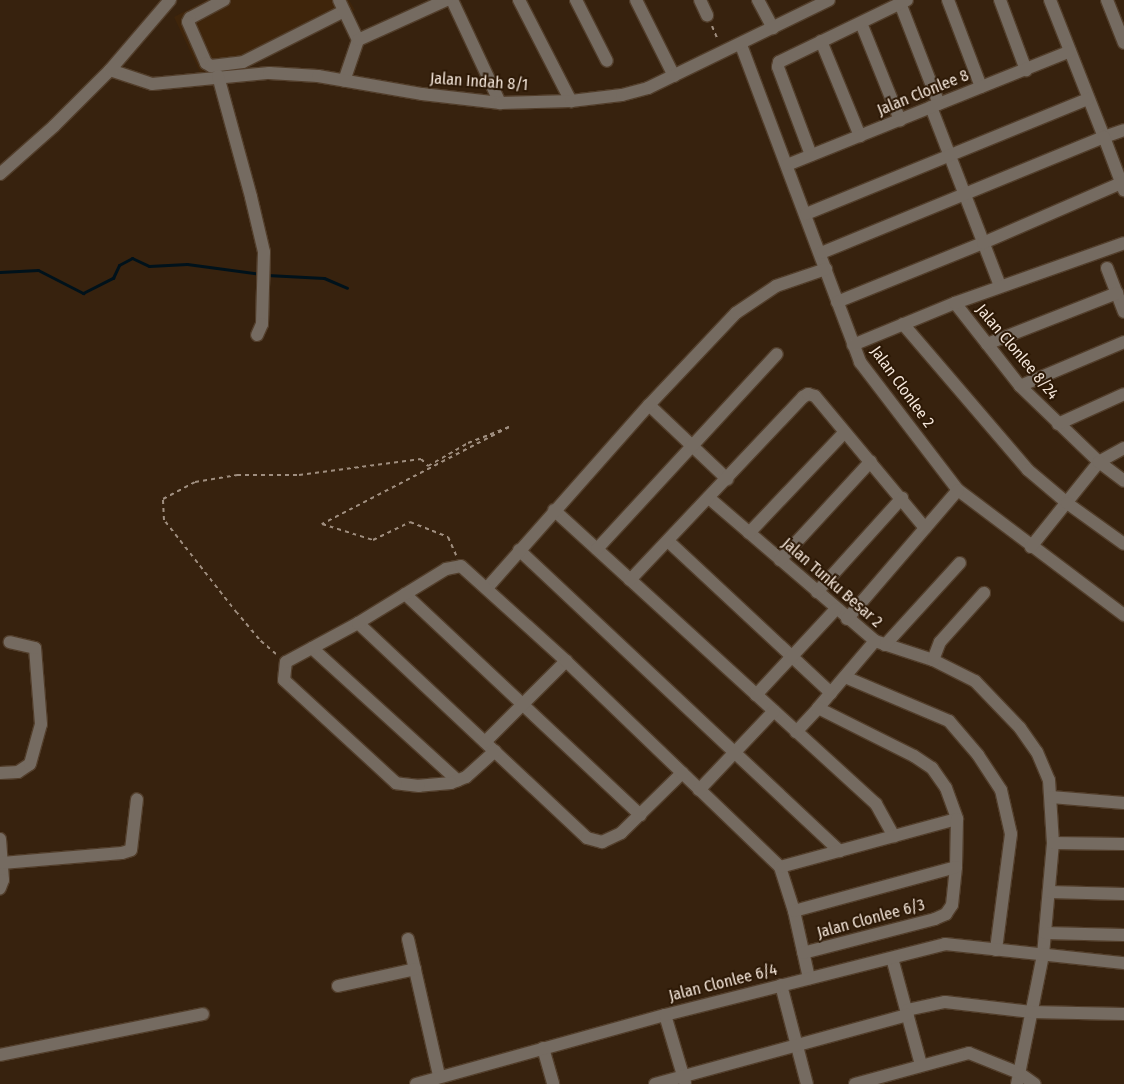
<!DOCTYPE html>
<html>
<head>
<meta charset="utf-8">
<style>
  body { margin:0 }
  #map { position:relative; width:1124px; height:1084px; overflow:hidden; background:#37220e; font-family:"Fira Sans Condensed",sans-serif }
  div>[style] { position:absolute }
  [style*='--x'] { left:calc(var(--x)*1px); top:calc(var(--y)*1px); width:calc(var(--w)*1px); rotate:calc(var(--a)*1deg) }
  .built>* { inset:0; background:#3f250b }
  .stream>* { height:3px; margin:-1.5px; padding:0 1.5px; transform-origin:1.5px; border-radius:1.5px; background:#00121b }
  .path>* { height:2px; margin-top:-1px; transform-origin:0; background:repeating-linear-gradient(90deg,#9f8e7f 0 4px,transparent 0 8px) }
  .roads { filter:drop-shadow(1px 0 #523e2b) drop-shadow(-1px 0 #523e2b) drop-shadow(0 1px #523e2b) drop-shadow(0 -1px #523e2b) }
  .minor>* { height:12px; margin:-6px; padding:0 6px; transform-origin:6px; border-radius:6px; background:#756b61 }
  span { translate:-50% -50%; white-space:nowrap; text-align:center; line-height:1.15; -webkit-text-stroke:4px #2c1805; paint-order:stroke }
  .street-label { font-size:16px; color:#f5e7db }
</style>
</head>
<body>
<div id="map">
  <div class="built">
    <i style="clip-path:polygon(207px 0,349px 0,355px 10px,248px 67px,200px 72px,174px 17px)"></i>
  </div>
  <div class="stream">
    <i style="--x:0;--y:272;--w:38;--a:-3"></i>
    <i style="--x:38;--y:270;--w:51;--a:27.1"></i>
    <i style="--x:83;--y:293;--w:34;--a:-27"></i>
    <i style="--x:113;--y:278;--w:14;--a:-65"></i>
    <i style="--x:119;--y:265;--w:15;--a:-28"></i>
    <i style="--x:132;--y:258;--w:19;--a:25"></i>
    <i style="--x:149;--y:266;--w:38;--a:-3"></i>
    <i style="--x:187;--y:264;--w:75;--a:7.7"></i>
    <i style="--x:267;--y:275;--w:57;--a:3"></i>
    <i style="--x:324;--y:278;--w:25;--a:23"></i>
  </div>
  <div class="path">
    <i style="--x:712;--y:26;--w:15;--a:67"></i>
    <i style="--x:276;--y:654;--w:23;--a:-139"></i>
    <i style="--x:259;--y:639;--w:34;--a:-130"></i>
    <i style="--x:237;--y:613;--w:118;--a:-128.1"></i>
    <i style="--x:164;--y:520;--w:21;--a:-93"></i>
    <i style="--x:163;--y:499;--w:36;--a:-28"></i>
    <i style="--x:195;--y:482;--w:43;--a:-9.5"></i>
    <i style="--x:237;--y:475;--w:62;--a:0"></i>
    <i style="--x:299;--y:475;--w:123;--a:-7.5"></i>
    <i style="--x:421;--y:459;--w:10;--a:45"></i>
    <i style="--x:428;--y:466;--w:46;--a:-29.9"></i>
    <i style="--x:468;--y:443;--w:44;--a:-21.3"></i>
    <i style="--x:509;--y:427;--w:211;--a:152.6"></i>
    <i style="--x:322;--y:524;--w:53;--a:17.4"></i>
    <i style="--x:373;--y:540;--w:41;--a:-25.9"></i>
    <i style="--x:410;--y:522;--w:41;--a:21.5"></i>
    <i style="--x:448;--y:537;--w:20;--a:66"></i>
  </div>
  <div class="roads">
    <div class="minor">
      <i style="--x:224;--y:0;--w:38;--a:152"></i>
      <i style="--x:190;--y:18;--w:4;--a:117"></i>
      <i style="--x:188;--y:22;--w:45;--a:66.3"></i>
      <i style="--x:206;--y:63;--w:6;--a:31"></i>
      <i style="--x:211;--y:66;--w:32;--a:-7"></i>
      <i style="--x:243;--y:62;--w:113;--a:-26.8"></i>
      <i style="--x:339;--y:0;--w:44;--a:64.6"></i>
      <i style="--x:358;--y:40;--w:43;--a:108.9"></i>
      <i style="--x:452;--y:0;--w:114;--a:65"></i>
      <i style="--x:519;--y:0;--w:114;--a:62.8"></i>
      <i style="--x:576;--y:0;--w:68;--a:63.1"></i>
      <i style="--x:636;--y:0;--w:85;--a:63.4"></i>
      <i style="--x:700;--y:0;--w:17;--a:65"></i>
      <i style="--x:758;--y:0;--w:32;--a:62"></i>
      <i style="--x:948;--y:0;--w:93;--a:69.2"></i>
      <i style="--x:1000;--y:0;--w:75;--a:69.6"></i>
      <i style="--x:1050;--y:0;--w:147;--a:68.5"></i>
      <i style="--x:1104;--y:137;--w:21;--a:-19"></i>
      <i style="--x:1107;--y:0;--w:46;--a:68.4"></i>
      <i style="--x:900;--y:3;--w:108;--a:68.9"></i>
      <i style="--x:861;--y:23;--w:105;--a:68.1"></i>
      <i style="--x:358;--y:40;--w:97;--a:-24.4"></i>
      <i style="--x:821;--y:41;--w:103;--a:67.7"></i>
      <i style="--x:741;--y:45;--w:339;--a:69.4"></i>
      <i style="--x:860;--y:362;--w:161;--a:52.6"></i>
      <i style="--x:958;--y:490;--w:208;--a:37"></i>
      <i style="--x:110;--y:70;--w:44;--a:18.4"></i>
      <i style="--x:152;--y:84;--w:118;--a:-5.4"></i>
      <i style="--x:269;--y:73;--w:49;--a:3.5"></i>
      <i style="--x:318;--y:76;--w:106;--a:9.8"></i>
      <i style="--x:422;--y:94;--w:79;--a:6.6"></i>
      <i style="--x:500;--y:103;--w:71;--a:-1.6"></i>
      <i style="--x:571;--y:101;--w:51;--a:-6.7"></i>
      <i style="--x:622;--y:95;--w:27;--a:-15"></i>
      <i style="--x:648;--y:88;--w:201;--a:-25.9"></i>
      <i style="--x:218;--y:76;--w:125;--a:74.7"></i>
      <i style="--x:251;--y:197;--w:57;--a:76.7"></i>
      <i style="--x:264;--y:252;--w:72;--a:91.6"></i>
      <i style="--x:262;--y:324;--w:12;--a:114"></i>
      <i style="--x:931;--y:107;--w:192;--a:68.9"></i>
      <i style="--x:811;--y:155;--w:94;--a:-110.6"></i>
      <i style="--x:778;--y:67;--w:5;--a:-79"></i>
      <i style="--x:779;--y:62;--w:142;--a:-25.8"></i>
      <i style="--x:787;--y:165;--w:305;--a:-21.9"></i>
      <i style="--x:0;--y:174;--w:72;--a:-41.6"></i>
      <i style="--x:54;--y:126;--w:79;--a:-45"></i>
      <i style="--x:110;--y:70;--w:92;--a:-49.4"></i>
      <i style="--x:806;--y:214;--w:305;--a:-22.2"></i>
      <i style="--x:821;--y:253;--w:306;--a:-22.3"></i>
      <i style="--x:1104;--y:137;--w:57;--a:69.3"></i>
      <i style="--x:1107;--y:268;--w:47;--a:68.9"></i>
      <i style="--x:837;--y:302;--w:157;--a:-22"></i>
      <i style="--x:983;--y:243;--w:150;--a:-23.5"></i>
      <i style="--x:955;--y:303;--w:105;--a:51.9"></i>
      <i style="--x:1020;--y:386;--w:110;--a:43.9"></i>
      <i style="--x:1099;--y:462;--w:109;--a:128.7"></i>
      <i style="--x:903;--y:324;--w:192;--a:49.4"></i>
      <i style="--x:1028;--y:470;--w:51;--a:40.2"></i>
      <i style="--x:1067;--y:503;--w:70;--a:35.7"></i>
      <i style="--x:987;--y:344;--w:140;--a:-21.4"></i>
      <i style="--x:853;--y:345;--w:110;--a:-22.4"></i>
      <i style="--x:955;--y:303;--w:179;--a:-19.5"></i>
      <i style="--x:1020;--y:386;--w:113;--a:-22.9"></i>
      <i style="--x:649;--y:405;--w:108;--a:43.5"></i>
      <i style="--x:1058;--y:424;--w:72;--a:-24.4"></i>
      <i style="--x:1124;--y:448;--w:29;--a:151"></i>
      <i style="--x:1099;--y:462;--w:31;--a:37"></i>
      <i style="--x:709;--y:498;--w:219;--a:40.7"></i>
      <i style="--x:875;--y:641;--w:61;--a:18.1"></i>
      <i style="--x:933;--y:660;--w:47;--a:26.6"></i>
      <i style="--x:975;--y:681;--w:65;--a:46.2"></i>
      <i style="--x:1020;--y:728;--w:29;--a:55"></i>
      <i style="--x:1037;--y:752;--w:30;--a:67"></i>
      <i style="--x:1049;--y:780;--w:63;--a:86.4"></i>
      <i style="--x:1053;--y:843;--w:112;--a:95.1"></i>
      <i style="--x:1043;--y:955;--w:132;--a:101.4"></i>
      <i style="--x:554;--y:510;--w:436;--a:42.4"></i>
      <i style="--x:876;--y:804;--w:37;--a:61"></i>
      <i style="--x:749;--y:533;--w:138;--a:-46.5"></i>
      <i style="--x:668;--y:541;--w:223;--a:43"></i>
      <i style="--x:597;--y:549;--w:265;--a:-47.3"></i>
      <i style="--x:519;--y:550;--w:440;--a:43.2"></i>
      <i style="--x:780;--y:560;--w:134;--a:-47.4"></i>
      <i style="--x:630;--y:580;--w:252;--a:-46.6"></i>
      <i style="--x:803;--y:397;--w:6;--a:-31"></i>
      <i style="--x:808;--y:394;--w:7;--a:16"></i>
      <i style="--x:815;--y:396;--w:172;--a:50.2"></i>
      <i style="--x:487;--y:588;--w:244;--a:-48.5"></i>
      <i style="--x:649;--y:405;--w:127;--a:-46.6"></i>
      <i style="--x:736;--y:313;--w:48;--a:-34"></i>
      <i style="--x:776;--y:286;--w:53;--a:-18.8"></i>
      <i style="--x:817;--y:592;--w:127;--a:-47.9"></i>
      <i style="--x:405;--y:594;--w:323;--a:43.2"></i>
      <i style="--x:847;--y:619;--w:170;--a:-49.3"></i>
      <i style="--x:358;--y:623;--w:314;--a:43.2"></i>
      <i style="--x:587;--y:838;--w:16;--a:15"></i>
      <i style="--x:602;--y:842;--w:21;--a:-25"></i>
      <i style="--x:621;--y:833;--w:86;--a:-44.5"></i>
      <i style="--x:885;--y:645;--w:111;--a:-47.6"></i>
      <i style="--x:312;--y:648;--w:197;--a:42.3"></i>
      <i style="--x:933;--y:660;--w:19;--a:-69"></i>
      <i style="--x:940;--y:642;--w:66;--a:-48.1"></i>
      <i style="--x:845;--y:677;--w:113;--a:22.9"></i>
      <i style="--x:949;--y:721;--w:45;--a:49.5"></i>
      <i style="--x:978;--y:755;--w:42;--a:56.7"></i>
      <i style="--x:1001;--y:790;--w:45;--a:77.2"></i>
      <i style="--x:1011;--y:834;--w:117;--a:97.4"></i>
      <i style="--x:756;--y:695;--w:117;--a:-47.1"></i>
      <i style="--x:818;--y:708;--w:88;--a:-49.6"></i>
      <i style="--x:796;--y:732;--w:33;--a:-47"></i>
      <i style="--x:818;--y:708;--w:107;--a:26.6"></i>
      <i style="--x:914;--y:756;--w:22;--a:34"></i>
      <i style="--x:932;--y:768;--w:24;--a:55"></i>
      <i style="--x:946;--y:788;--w:33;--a:70"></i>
      <i style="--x:485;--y:742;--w:115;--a:-45"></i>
      <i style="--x:495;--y:751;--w:39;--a:138"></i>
      <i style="--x:466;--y:777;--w:16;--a:158"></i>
      <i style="--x:451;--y:783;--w:32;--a:175"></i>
      <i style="--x:419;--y:786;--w:23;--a:-173"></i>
      <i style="--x:396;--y:783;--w:152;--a:-137.4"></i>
      <i style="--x:284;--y:680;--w:18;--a:-84"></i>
      <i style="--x:286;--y:662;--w:82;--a:-28.4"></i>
      <i style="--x:358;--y:623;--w:103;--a:-31.5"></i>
      <i style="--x:446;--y:569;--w:15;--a:-11"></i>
      <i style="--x:461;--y:566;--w:142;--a:42.1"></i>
      <i style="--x:566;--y:661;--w:297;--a:43.9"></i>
      <i style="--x:780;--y:867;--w:46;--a:72.3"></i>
      <i style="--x:794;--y:911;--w:69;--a:77.4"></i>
      <i style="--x:0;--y:773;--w:18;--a:-3"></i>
      <i style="--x:18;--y:772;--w:14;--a:-34"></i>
      <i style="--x:30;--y:764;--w:41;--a:-74.6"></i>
      <i style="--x:41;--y:724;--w:76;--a:-94.5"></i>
      <i style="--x:35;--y:648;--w:26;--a:-167"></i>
      <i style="--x:699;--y:790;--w:109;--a:-46.5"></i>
      <i style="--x:1051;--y:797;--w:73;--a:4.7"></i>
      <i style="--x:0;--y:839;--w:41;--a:85.8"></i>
      <i style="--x:3;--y:880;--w:9;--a:111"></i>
      <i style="--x:1053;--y:843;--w:71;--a:0.8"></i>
      <i style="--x:2;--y:863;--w:120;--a:-4.8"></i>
      <i style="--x:122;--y:853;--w:9;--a:-18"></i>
      <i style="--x:131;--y:850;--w:51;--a:-83.3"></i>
      <i style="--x:780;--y:867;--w:183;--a:-15.2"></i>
      <i style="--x:957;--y:819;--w:48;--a:91.2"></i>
      <i style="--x:956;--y:867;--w:38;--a:96"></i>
      <i style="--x:952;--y:905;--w:11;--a:124"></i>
      <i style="--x:946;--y:914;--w:12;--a:156"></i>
      <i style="--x:935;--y:919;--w:136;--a:165.6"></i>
      <i style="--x:1049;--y:892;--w:75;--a:1.5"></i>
      <i style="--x:794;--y:911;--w:168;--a:-15.2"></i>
      <i style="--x:1045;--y:933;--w:79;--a:1.5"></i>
      <i style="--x:408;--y:939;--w:140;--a:77.2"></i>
      <i style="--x:892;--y:958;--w:111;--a:74.8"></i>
      <i style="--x:781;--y:985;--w:102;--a:75.3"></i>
      <i style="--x:338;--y:986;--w:79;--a:-12.4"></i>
      <i style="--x:907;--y:1010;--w:39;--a:-12"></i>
      <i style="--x:945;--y:1002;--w:87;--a:6.6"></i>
      <i style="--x:1031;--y:1012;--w:93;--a:1.2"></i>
      <i style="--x:665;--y:1015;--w:70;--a:73.4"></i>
      <i style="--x:543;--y:1048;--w:37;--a:74"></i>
      <i style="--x:0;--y:1055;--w:207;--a:-11.4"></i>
      <i style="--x:416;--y:1084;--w:258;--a:-15.5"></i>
      <i style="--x:665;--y:1015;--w:289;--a:-14.2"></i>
      <i style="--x:945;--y:944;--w:180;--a:6.1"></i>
      <i style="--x:655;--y:1084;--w:262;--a:-15.3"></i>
      <i style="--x:855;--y:1084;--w:118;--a:-15.2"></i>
      <i style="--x:969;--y:1053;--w:54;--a:21.8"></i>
      <i style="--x:1019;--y:1073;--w:19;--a:35"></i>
    </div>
  </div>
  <div class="street-label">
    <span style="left:479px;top:82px;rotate:4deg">Jalan Indah 8/1</span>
    <span style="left:923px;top:93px;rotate:-22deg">Jalan Clonlee 8</span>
    <span style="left:1017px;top:352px;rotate:50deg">Jalan Clonlee 8/24</span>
    <span style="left:902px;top:387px;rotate:54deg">Jalan Clonlee 2</span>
    <span style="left:832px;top:583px;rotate:41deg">Jalan Tunku Besar 2</span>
    <span style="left:871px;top:919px;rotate:-15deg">Jalan Clonlee 6/3</span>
    <span style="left:723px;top:983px;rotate:-14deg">Jalan Clonlee 6/4</span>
  </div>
</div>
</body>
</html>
